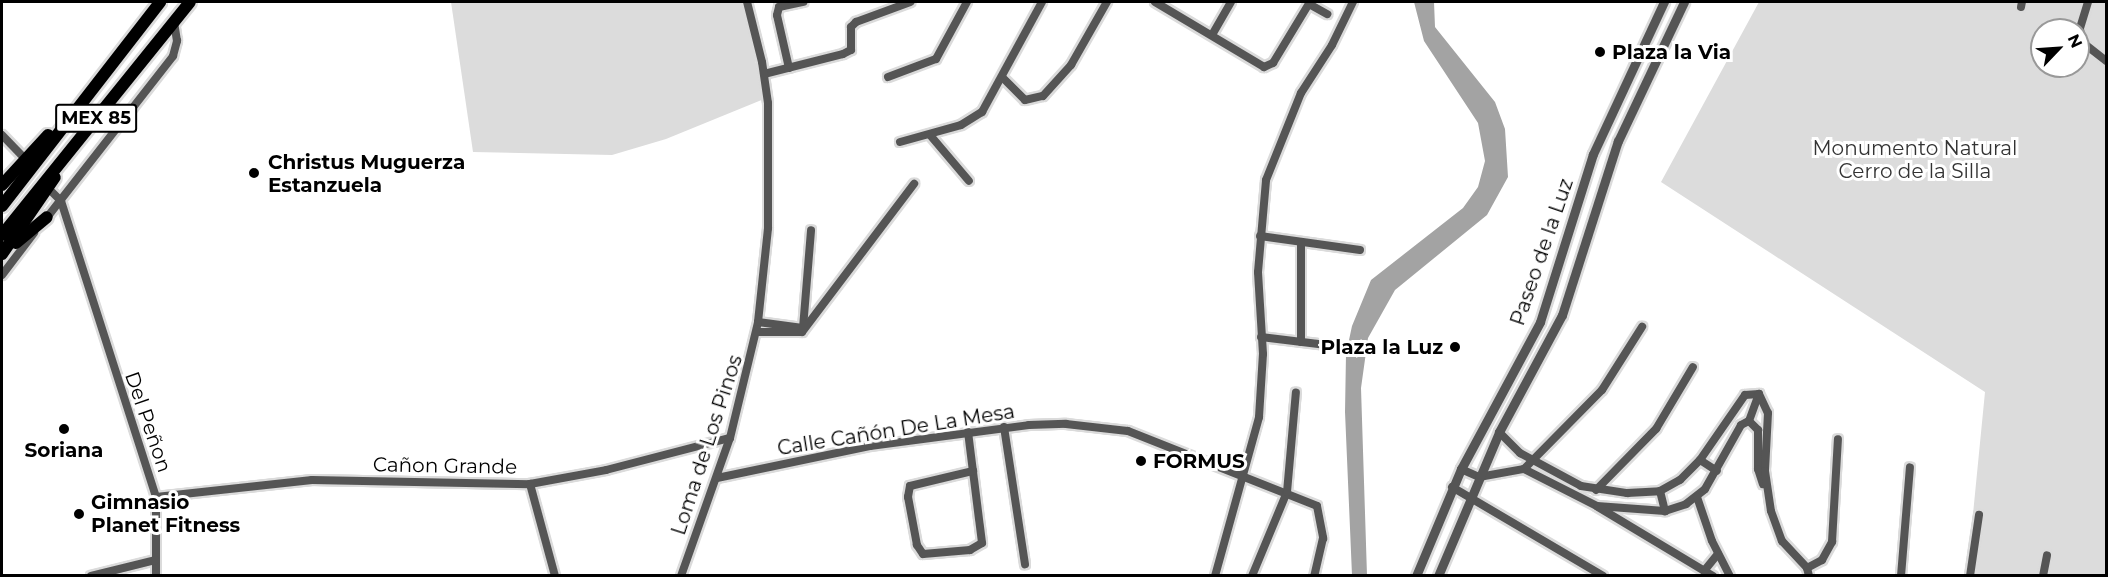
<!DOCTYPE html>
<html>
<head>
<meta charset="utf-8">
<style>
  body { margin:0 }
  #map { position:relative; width:2108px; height:577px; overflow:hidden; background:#fff; font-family:Montserrat,sans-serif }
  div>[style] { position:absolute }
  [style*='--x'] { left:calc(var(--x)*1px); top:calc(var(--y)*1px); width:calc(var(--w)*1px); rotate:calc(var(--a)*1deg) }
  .green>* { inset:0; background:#dcdcdc }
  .water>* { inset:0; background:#a3a3a3 }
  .roads { filter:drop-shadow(2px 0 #dbdbdb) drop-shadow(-2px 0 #dbdbdb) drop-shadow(0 2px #dbdbdb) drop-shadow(0 -2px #dbdbdb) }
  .minor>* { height:8px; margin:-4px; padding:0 4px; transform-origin:4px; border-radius:4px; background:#555 }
  .tertiary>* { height:9px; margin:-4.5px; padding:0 4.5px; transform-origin:4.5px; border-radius:4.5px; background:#555 }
  .trunk>* { height:12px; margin:-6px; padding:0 6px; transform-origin:6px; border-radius:6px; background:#000 }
  .dots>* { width:16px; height:16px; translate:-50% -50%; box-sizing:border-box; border:3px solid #fff; border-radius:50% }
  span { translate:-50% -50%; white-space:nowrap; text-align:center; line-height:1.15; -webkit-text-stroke:6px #fff; paint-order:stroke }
  .shield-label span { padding:2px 4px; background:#fff; border:2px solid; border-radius:4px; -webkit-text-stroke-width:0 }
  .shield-label { font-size:18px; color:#000; font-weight:700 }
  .poi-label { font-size:20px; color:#000; font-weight:700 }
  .left { translate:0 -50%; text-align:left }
  .right { translate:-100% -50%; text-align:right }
  .park-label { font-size:20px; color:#333 }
  .street-label { font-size:20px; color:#000 }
  .frame { position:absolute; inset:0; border:3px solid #000; pointer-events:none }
  .north { position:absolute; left:2030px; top:18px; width:60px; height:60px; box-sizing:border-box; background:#fff; border:2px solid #999; border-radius:50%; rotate:65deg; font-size:16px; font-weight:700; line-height:24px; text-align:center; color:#000 }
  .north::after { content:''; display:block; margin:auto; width:21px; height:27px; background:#000; clip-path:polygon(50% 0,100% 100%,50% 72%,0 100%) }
</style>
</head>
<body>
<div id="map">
  <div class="green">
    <i style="clip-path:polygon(451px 2px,742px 2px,764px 99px,666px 139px,612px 155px,473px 152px)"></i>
    <i style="clip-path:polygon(evenodd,1759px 2px,2106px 2px,2106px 575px,1967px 575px,1985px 392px,1661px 182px,1759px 2px,2042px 30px,2078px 30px,2078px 66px,2042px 66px,2042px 30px)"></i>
  </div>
  <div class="water">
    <i style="clip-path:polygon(1414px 2px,1434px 2px,1435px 27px,1495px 102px,1505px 129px,1508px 177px,1487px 215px,1395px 290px,1368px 338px,1361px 388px,1367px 575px,1352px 575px,1345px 412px,1346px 354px,1352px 326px,1371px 280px,1463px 208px,1478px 187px,1485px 161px,1478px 123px,1424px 41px)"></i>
  </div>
  <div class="roads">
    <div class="minor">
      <i style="--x:1155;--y:2;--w:127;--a:30.8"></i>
      <i style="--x:1264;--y:67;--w:10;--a:-24"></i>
      <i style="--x:1273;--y:63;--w:71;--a:-58.8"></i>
      <i style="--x:2088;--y:2;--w:28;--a:107"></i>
      <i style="--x:2080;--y:29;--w:13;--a:81"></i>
      <i style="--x:2082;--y:42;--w:31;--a:38"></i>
      <i style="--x:1309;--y:4;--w:21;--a:29"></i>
      <i style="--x:2021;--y:7;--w:5;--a:-79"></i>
      <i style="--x:1212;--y:35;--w:38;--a:-60"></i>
      <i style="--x:789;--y:68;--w:54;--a:-102.8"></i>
      <i style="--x:777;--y:15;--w:8;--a:-76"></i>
      <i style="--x:779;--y:7;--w:25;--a:-12"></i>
      <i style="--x:764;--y:74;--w:81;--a:-14.2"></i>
      <i style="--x:843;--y:54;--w:9;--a:-27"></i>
      <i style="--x:851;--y:50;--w:23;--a:-90"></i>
      <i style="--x:851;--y:27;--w:7;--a:-45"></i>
      <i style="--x:856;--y:22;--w:58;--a:-20.3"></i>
      <i style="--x:888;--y:77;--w:51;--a:-20.6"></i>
      <i style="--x:936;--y:59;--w:65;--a:-61.5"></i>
      <i style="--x:1003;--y:78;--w:31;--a:45"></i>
      <i style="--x:1025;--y:100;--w:18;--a:-13"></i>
      <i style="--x:1043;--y:96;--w:42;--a:-47.9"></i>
      <i style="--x:1071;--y:65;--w:73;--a:-60.3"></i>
      <i style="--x:2;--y:135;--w:33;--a:46"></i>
      <i style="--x:930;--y:135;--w:60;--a:49.7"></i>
      <i style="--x:900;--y:142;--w:63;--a:-15.6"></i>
      <i style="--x:961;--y:125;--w:25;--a:-32"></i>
      <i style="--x:982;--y:112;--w:125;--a:-61.4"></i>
      <i style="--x:49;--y:189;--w:17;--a:45"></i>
      <i style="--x:61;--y:201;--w:311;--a:72.2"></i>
      <i style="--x:156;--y:497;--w:79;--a:90"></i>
      <i style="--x:45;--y:220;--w:208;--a:-52"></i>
      <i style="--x:173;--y:56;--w:16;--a:-75"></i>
      <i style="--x:177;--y:41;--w:18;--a:-99"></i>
      <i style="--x:1260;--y:236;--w:101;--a:8"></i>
      <i style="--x:1301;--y:242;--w:100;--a:90"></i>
      <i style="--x:2;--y:275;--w:53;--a:-52.7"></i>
      <i style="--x:758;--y:322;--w:45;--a:7.6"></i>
      <i style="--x:803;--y:328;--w:98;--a:-85.3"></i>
      <i style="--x:757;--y:332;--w:45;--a:0"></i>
      <i style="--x:802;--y:332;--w:186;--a:-52.9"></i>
      <i style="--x:1261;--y:337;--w:66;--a:6.9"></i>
      <i style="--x:1749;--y:421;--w:13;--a:45"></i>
      <i style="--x:1758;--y:430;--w:39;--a:90"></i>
      <i style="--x:1758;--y:469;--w:16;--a:72"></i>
      <i style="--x:1749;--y:421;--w:29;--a:-70"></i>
      <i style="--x:1004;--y:427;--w:139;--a:81.3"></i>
      <i style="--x:968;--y:432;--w:112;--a:82.8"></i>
      <i style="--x:982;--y:543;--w:14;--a:150"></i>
      <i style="--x:970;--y:550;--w:47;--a:175.1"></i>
      <i style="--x:923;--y:554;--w:11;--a:-124"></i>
      <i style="--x:917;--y:545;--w:49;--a:-100.6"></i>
      <i style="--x:908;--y:497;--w:11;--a:-80"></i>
      <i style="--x:910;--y:486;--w:65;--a:-13.4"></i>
      <i style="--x:1499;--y:432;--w:30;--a:45"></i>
      <i style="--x:1520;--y:453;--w:69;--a:28.4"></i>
      <i style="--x:1581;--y:486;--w:47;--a:8.7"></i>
      <i style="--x:1627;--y:493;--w:33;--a:-3"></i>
      <i style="--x:1660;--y:491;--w:23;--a:-29"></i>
      <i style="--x:1680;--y:480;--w:28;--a:-45"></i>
      <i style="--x:1700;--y:460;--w:79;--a:-55.3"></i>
      <i style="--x:1745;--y:395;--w:14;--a:-4"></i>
      <i style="--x:1759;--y:394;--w:21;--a:65"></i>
      <i style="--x:1768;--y:413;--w:58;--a:93"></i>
      <i style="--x:1765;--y:471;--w:40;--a:81.5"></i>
      <i style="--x:1771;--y:511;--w:32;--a:70"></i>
      <i style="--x:1782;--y:541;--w:37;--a:47"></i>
      <i style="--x:1807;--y:568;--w:8;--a:76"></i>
      <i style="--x:1700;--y:460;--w:20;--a:33"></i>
      <i style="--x:1461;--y:469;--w:20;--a:24"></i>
      <i style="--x:1479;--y:477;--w:46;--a:-10.1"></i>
      <i style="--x:1524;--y:469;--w:82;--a:26.9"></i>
      <i style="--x:1597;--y:506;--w:68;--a:4.2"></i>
      <i style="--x:1665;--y:511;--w:22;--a:-18"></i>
      <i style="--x:1686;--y:504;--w:24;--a:-38"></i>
      <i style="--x:1705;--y:489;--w:73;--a:-60.6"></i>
      <i style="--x:1741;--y:425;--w:9;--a:-27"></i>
      <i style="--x:1524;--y:469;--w:111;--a:-45.4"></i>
      <i style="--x:1602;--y:390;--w:75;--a:-57.6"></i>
      <i style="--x:717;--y:478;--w:156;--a:-11.8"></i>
      <i style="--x:870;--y:446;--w:160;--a:-7.5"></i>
      <i style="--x:1029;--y:425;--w:37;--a:-2"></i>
      <i style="--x:1066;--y:424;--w:62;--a:6.4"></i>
      <i style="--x:1128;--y:431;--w:203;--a:21.6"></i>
      <i style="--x:1317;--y:506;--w:33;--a:79"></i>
      <i style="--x:1323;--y:538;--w:39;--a:103"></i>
      <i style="--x:530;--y:484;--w:95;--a:74.8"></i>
      <i style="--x:1452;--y:487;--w:175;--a:30.5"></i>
      <i style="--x:1596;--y:490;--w:86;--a:-45.5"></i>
      <i style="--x:1656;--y:429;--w:72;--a:-59.2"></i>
      <i style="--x:1660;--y:491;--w:21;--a:76"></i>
      <i style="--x:156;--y:497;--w:157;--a:-6.2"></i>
      <i style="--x:312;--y:480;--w:218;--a:1.1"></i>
      <i style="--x:530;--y:484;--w:77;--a:-10.4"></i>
      <i style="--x:606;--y:470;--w:128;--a:-14.5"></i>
      <i style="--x:1697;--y:497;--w:46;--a:71.2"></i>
      <i style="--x:1712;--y:541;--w:39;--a:63"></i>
      <i style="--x:1598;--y:507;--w:134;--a:31"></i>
      <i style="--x:1807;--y:568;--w:17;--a:-28"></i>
      <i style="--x:1822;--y:560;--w:21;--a:-61"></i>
      <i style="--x:1832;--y:542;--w:103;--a:-86.7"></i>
      <i style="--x:1704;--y:571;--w:22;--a:-51"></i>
      <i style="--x:91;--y:576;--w:66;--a:-14"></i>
      <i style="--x:681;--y:576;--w:146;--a:-70.5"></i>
      <i style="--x:730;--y:438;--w:119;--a:-76.4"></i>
      <i style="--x:758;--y:322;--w:95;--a:-83.9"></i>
      <i style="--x:768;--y:228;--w:125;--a:-90"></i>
      <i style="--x:768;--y:103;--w:41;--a:-98.3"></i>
      <i style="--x:762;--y:62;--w:62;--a:-104"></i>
      <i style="--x:1215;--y:576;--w:165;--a:-74.5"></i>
      <i style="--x:1259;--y:417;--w:63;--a:-86.4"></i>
      <i style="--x:1263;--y:354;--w:82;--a:-93.5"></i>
      <i style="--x:1258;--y:272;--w:92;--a:-85"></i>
      <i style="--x:1266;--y:180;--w:94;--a:-68.1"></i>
      <i style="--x:1301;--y:93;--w:57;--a:-57.1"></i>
      <i style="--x:1332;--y:45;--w:48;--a:-64"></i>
      <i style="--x:1252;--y:576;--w:91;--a:-67.4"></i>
      <i style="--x:1287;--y:492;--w:100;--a:-84.9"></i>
      <i style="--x:1901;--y:576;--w:109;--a:-85.3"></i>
      <i style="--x:1970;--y:576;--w:62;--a:-81.6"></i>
      <i style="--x:2043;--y:576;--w:21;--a:-79"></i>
    </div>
    <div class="tertiary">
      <i style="--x:1416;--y:576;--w:116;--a:-67.2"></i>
      <i style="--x:1461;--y:469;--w:167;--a:-61.7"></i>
      <i style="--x:1540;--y:322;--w:176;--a:-72.5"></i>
      <i style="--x:1593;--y:154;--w:168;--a:-65"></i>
      <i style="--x:1438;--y:576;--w:156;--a:-67"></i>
      <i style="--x:1499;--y:432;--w:133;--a:-61.7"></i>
      <i style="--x:1562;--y:315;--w:183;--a:-72.2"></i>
      <i style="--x:1618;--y:141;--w:154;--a:-64.6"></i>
    </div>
    <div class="trunk">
      <i style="--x:2;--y:185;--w:68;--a:-47.4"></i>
      <i style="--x:2;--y:206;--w:258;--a:-52.2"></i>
      <i style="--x:2;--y:235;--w:299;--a:-51.1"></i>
      <i style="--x:16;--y:243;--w:40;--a:-40"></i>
      <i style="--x:2;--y:254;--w:93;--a:-55.5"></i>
    </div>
  </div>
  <div class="dots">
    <i style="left:1600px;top:52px;background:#000"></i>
    <i style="left:254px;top:173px;background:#000"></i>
    <i style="left:1455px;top:347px;background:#000"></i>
    <i style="left:64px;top:429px;background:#000"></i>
    <i style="left:1141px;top:461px;background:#000"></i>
    <i style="left:79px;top:514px;background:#000"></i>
  </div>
  <div class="shield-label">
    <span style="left:96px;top:118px">MEX 85</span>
  </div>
  <div class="poi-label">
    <span class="left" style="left:1612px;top:52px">Plaza la Via</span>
    <span class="left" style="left:268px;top:174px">Christus Muguerza<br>Estanzuela</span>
    <span class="right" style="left:1443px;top:347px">Plaza la Luz</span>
    <span style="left:64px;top:450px">Soriana</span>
    <span class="left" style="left:1153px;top:461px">FORMUS</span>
    <span class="left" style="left:91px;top:514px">Gimnasio<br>Planet Fitness</span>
  </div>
  <div class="park-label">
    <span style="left:1915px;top:160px">Monumento Natural<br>Cerro de la Silla</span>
  </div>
  <div class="street-label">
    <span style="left:1542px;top:252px;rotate:-71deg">Paseo de la Luz</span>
    <span style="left:148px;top:422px;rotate:71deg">Del Peñon</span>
    <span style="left:896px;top:430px;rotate:-9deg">Calle Cañón De La Mesa</span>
    <span style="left:707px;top:445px;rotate:-72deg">Loma de Los Pinos</span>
    <span style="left:445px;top:466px;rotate:1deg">Cañon Grande</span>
  </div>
  <div class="frame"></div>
  <div class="north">N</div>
</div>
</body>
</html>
